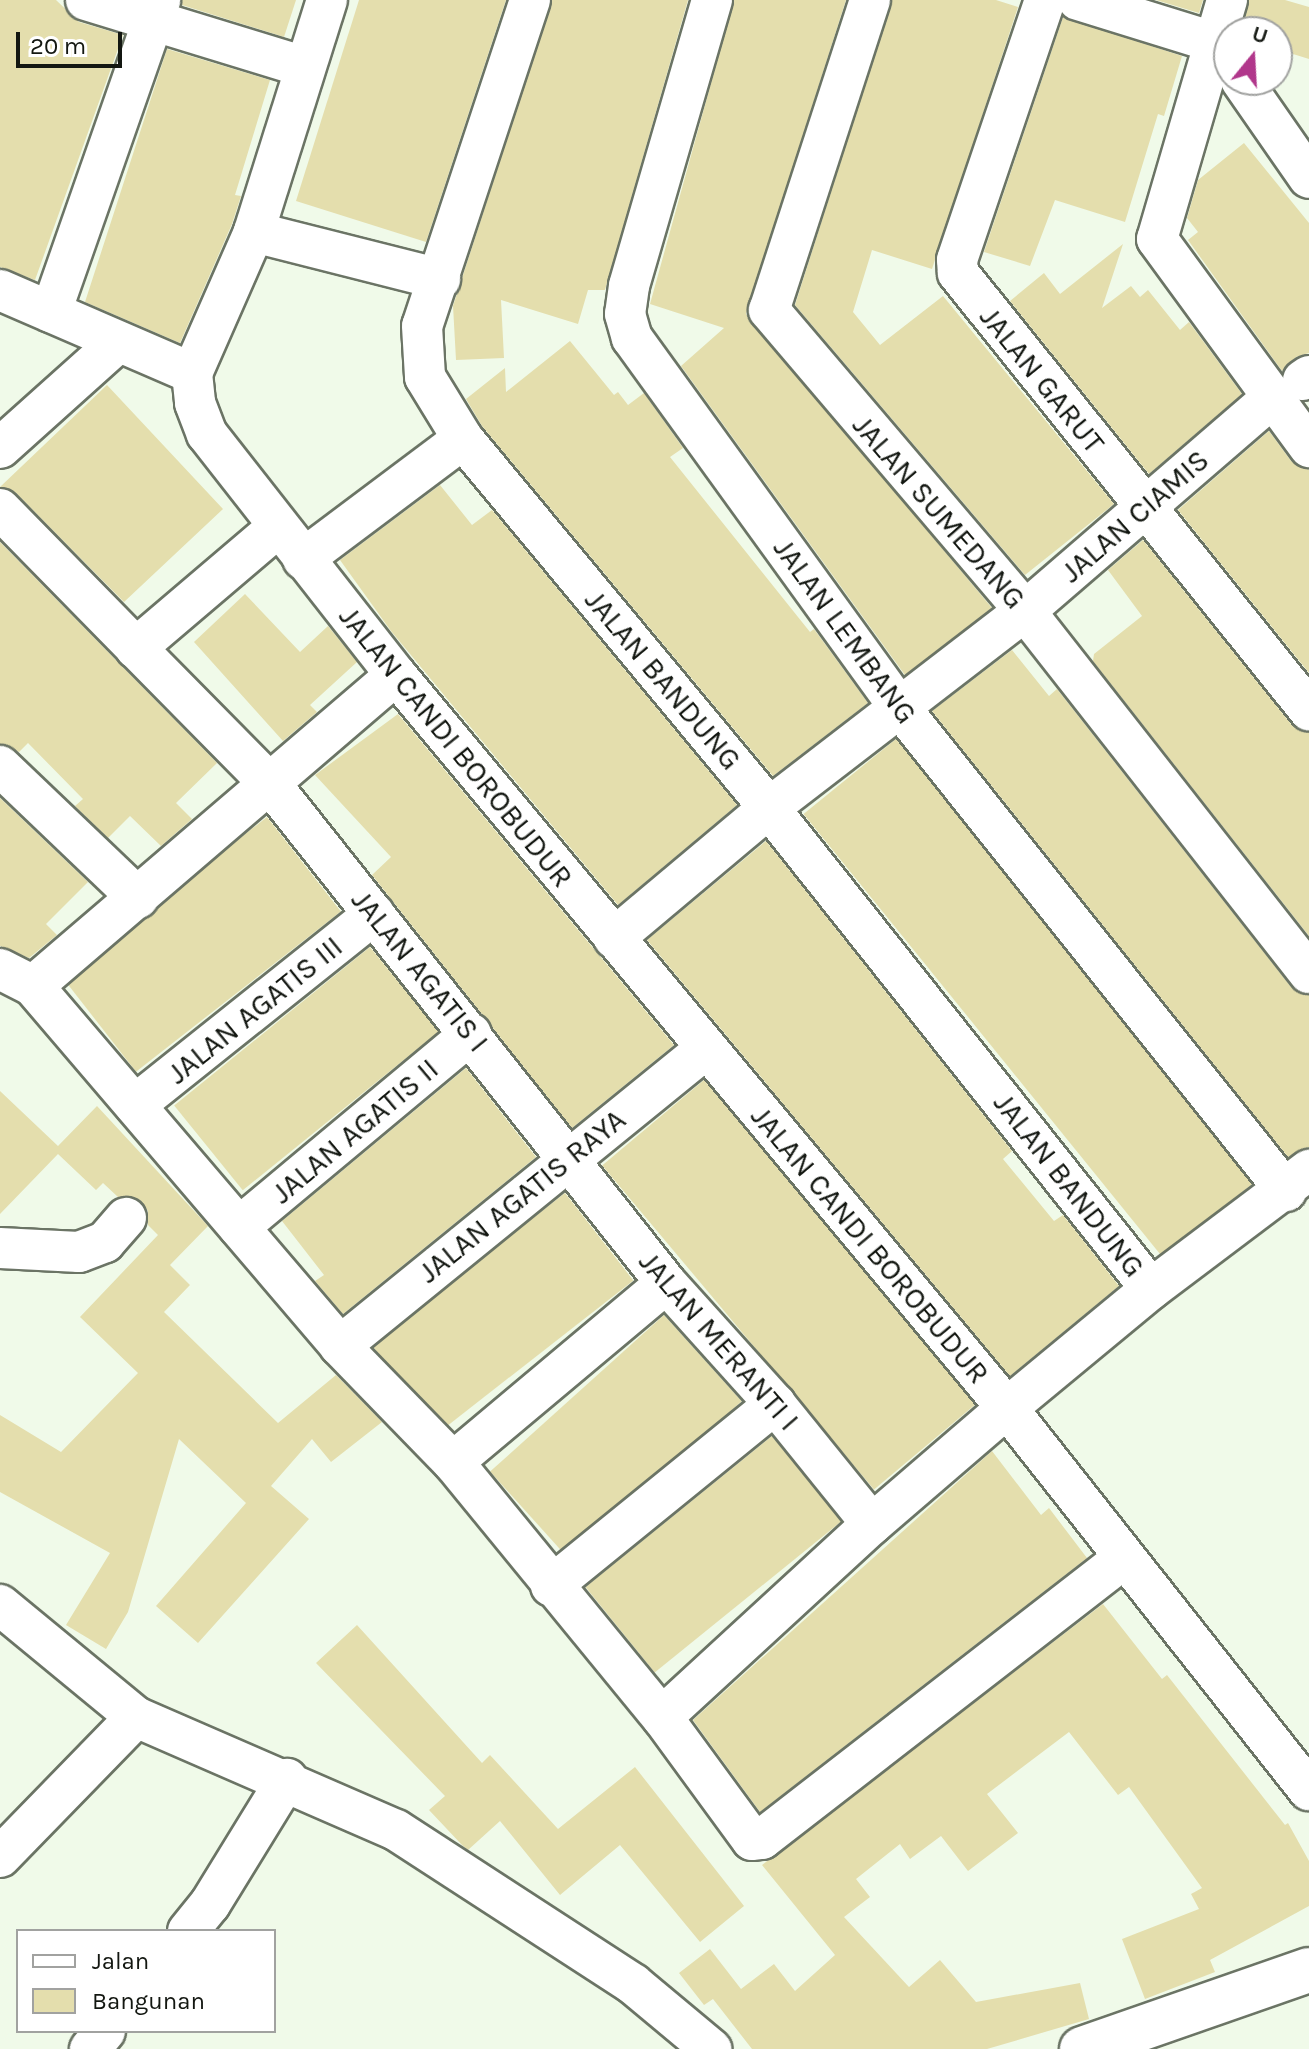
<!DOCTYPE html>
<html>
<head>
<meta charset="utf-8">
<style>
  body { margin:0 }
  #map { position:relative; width:1309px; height:2049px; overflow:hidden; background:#f0fae9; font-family:Karla,sans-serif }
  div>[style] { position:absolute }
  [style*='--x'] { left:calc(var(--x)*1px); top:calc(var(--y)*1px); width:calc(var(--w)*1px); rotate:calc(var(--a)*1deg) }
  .building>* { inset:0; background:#e4dead; transform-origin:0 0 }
  .roads { filter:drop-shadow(2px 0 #6b7465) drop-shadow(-2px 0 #6b7465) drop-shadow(0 2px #6b7465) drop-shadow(0 -2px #6b7465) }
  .minor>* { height:40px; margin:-20px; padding:0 20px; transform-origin:20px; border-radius:20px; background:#fff }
  .tertiary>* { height:44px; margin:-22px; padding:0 22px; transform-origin:22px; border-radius:22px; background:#fff }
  span { translate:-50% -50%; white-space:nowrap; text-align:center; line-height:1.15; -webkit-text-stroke:8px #fff; paint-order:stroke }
  .street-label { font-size:30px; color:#131711 }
  .legend { position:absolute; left:16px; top:1929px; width:260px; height:104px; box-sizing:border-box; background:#fff; border:2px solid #a1a2a0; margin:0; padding:10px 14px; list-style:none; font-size:24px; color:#131711 }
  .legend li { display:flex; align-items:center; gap:16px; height:40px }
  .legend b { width:40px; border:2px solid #a1a2a0 }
  .north { position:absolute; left:1213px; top:16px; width:80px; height:80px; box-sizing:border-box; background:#fff; border:2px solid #a1a2a0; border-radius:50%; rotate:18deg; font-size:22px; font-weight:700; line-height:32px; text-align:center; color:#131711 }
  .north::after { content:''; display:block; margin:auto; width:28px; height:36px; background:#b1378b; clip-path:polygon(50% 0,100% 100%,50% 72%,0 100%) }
  .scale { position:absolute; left:16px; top:32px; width:106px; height:36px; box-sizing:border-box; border:4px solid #131711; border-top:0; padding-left:10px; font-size:24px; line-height:28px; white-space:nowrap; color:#131711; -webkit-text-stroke:6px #fff; paint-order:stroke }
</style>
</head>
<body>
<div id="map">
  <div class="building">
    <i style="clip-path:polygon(0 0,56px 0,79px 22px,123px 35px,35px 280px,0 267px)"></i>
    <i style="clip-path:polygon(182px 0,296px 0,284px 37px,182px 5px)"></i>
    <i style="clip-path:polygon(359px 0,506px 0,426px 242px,296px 201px)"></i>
    <i style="clip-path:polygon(552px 0,688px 0,605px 290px,588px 290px,578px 324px,501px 300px,504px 358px,456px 360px,453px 306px)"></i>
    <i style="clip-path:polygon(734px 0,846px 0,746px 314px,992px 608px,905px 675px,681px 366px,724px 328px,650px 304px)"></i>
    <i style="clip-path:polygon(892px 0,996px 0,1018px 7px,932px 269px,872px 250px,853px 312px,880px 345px,943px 296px,1114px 504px,1025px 575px,795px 305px)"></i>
    <i style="clip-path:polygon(1156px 0,1203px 0,1199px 13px)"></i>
    <i style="clip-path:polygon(1249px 0,1285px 0,1309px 7px,1309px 59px,1277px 49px,1277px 32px,1242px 32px)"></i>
    <i style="clip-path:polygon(1063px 17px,1182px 56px,1164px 116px,1158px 114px,1125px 222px,1055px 200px,1030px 266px,984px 252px)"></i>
    <i style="clip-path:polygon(167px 49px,270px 80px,235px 195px,241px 196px,232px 224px,180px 343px,85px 302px)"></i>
    <i style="clip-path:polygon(1244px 143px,1309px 223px,1309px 353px,1296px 357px,1282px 371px,1188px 240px,1198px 232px,1187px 218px,1198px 180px)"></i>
    <i style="clip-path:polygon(1123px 244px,1102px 308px,1131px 286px,1140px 297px,1148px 290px,1180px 330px,1189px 322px,1242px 394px,1149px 474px,1010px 301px,1044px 273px,1060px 294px)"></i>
    <i style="clip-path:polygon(570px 341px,614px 395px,618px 392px,628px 405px,644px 393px,683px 448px,670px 457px,810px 632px,814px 629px,868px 703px,773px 776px,482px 426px,466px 399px,505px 368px,506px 392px)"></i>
    <i style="clip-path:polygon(107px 385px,223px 509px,124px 602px,16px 493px,0 487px)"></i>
    <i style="clip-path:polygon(1269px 431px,1291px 461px,1309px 470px,1309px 673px,1178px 510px)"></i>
    <i style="clip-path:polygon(440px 485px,472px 525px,492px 510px,737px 805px,618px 905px,391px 631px,340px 560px)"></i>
    <i style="clip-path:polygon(1143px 540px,1291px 724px,1309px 732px,1309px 936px,1093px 661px,1094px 654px,1142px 616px,1108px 570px)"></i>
    <i style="clip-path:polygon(0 542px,217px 763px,176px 803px,192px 819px,161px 846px,130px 816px,108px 838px,75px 806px,83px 799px,28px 743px,19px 752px,0 744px)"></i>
    <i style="clip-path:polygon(245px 594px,300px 652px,328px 626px,357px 662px,310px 705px,317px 712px,283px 741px,194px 642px)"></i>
    <i style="clip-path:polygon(1012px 650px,1049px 696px,1057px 689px,1291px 987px,1309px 995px,1309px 1147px,1288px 1157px,932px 711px)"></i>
    <i style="clip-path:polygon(398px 714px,674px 1045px,572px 1128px,372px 875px,391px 857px,315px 775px)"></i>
    <i style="left:896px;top:739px;width:570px;height:119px;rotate:51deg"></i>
    <i style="clip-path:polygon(0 798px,88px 882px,46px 924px,57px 935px,29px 958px,0 946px)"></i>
    <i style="left:267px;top:817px;width:120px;height:260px;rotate:52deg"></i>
    <i style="clip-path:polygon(766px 841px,1012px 1151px,1003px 1159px,1054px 1221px,1063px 1215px,1119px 1286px,1010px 1376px,647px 940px)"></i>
    <i style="left:370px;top:947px;width:109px;height:252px;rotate:51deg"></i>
    <i style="clip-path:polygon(466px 1068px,536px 1157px,343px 1314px,315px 1281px,324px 1275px,282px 1221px)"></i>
    <i style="left:704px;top:1080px;width:423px;height:133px;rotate:50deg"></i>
    <i style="clip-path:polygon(0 1091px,58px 1146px,97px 1106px,208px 1226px,170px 1265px,190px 1285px,164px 1312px,278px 1423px,336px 1375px,382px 1422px,331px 1462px,312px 1439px,271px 1486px,309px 1519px,198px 1643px,156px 1606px,246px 1503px,179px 1439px,128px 1612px,106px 1649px,66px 1625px,110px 1553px,0 1492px,0 1415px,61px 1452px,138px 1373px,80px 1317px,158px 1235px,148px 1225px,148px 1211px,140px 1200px,118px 1197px,103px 1183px,96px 1190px,58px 1154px,0 1214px)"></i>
    <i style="left:565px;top:1193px;width:111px;height:246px;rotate:52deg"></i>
    <i style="left:664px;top:1315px;width:116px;height:234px;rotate:48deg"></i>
    <i style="left:772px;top:1436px;width:110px;height:240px;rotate:51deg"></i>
    <i style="clip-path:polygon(992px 1451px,1041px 1515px,1049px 1508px,1087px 1558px,760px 1812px,693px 1720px)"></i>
    <i style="clip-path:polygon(1103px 1604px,1162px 1679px,1167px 1675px,1285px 1825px,1288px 1823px,1309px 1861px,1309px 1906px,1210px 1960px,1215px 1972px,1145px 1999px,1122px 1939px,1199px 1909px,1191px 1894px,1202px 1888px,1129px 1787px,1118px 1795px,1069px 1732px,987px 1794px,1018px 1833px,968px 1871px,941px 1836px,910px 1859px,900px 1844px,856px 1879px,870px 1897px,844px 1917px,909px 1987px,940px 1960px,976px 2002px,1080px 1983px,1089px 2019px,987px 2049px,752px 2049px,713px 1999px,704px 2005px,679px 1973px,710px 1949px,741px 1989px,774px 1964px,795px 1991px,835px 1955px,762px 1865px)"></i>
    <i style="clip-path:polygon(357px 1625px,482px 1763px,490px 1755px,558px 1829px,635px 1767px,744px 1906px,700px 1942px,620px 1845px,560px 1895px,500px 1821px,468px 1850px,462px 1845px,429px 1810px,445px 1796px,316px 1663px)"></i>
  </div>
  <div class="roads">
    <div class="minor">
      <i style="--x:86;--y:0;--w:229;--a:17"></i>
      <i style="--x:327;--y:0;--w:243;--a:107.5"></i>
      <i style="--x:254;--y:232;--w:154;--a:113.7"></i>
      <i style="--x:192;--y:373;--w:30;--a:84"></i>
      <i style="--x:195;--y:403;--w:33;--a:69"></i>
      <i style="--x:207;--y:434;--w:306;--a:51.9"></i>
      <i style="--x:396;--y:675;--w:954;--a:50.19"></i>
      <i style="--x:1007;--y:1408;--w:487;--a:51.7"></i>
      <i style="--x:530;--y:0;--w:343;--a:108.3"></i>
      <i style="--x:422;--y:326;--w:51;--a:86.6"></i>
      <i style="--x:425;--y:377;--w:73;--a:58.5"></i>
      <i style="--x:463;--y:439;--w:479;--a:50.3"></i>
      <i style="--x:769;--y:808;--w:614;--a:51.54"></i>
      <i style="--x:712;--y:0;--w:298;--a:106.2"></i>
      <i style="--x:629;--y:286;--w:28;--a:98"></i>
      <i style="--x:625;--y:314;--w:25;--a:74"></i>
      <i style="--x:632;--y:338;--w:458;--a:54.1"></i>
      <i style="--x:901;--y:709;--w:617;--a:51.38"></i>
      <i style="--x:870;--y:0;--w:326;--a:108"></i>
      <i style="--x:769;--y:310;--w:395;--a:49.6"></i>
      <i style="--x:1025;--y:611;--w:460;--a:51.9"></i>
      <i style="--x:1045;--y:0;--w:274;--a:108.7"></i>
      <i style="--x:957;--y:260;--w:13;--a:86"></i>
      <i style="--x:958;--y:273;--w:561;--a:51.23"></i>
      <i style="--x:1078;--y:0;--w:142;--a:17.2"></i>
      <i style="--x:1214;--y:42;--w:26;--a:54"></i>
      <i style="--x:1227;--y:0;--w:249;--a:106.3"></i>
      <i style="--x:1157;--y:239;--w:258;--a:53.8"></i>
      <i style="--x:1241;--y:80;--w:119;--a:55.2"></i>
      <i style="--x:254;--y:232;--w:192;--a:14.2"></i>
      <i style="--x:0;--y:290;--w:209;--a:23.4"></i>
      <i style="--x:51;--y:312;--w:330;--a:-70.7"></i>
      <i style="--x:1303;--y:380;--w:7;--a:-34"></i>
      <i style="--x:0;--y:448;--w:159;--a:-41.9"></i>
      <i style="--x:0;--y:509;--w:194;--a:45.6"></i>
      <i style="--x:278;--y:527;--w:187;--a:139.6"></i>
      <i style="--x:136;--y:648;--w:194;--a:45.4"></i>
      <i style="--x:272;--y:786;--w:634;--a:51.59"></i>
      <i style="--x:666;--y:1283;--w:163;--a:48"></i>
      <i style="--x:775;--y:1404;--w:154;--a:51.1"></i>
      <i style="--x:303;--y:559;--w:200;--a:-36.9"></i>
      <i style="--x:0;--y:766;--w:191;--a:43.7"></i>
      <i style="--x:614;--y:938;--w:202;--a:-40"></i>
      <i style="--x:769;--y:808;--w:323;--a:-37.6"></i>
      <i style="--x:1025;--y:611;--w:325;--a:-40.8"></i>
      <i style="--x:0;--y:969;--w:37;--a:27"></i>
      <i style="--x:33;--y:986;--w:473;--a:49.5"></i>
      <i style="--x:340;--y:1346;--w:162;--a:45.8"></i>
      <i style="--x:453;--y:1462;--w:330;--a:50.7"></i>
      <i style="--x:662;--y:1717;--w:152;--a:53.8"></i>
      <i style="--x:752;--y:1840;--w:10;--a:-6"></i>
      <i style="--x:762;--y:1839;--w:455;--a:-37.8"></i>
      <i style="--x:33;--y:986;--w:478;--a:-40.6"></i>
      <i style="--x:135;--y:1105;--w:306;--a:-38.6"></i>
      <i style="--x:239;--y:1227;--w:302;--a:-39.8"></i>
      <i style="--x:0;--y:1248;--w:79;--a:2.9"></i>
      <i style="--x:79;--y:1252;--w:28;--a:-21"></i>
      <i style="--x:105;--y:1242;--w:32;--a:-49"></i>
      <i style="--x:340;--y:1346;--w:471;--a:-39.1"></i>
      <i style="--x:453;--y:1462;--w:278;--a:-40"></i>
      <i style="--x:551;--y:1586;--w:289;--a:-39.1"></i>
      <i style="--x:0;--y:1605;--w:176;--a:39.5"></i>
      <i style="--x:136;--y:1717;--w:283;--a:23.5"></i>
      <i style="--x:396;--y:1830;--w:283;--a:33"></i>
      <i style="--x:633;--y:1984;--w:102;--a:39.8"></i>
      <i style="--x:662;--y:1717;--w:285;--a:-42.6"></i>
      <i style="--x:872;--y:1524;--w:178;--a:-40.7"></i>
      <i style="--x:1007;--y:1408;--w:187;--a:-39.6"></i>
      <i style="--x:1151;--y:1289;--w:198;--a:-37"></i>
      <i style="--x:0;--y:1857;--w:195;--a:-45.8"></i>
      <i style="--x:188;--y:1931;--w:35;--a:-51"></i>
      <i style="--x:210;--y:1904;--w:147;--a:-58.4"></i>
      <i style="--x:90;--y:2049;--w:23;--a:-50"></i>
    </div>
    <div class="tertiary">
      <i style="--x:1082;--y:2049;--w:240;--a:-19.2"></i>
    </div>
  </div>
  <div class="street-label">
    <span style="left:1042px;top:380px;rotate:51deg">JALAN GARUT</span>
    <span style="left:939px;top:512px;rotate:49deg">JALAN SUMEDANG</span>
    <span style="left:1135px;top:516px;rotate:-41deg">JALAN CIAMIS</span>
    <span style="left:845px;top:631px;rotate:54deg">JALAN LEMBANG</span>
    <span style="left:663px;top:680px;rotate:50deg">JALAN BANDUNG</span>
    <span style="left:456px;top:747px;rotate:51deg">JALAN CANDI BOROBUDUR</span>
    <span style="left:420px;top:971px;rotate:51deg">JALAN AGATIS I</span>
    <span style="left:255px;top:1010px;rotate:-39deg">JALAN AGATIS III</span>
    <span style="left:355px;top:1131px;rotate:-40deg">JALAN AGATIS II</span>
    <span style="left:1069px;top:1185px;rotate:52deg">JALAN BANDUNG</span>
    <span style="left:522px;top:1196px;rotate:-39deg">JALAN AGATIS RAYA</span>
    <span style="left:870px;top:1245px;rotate:50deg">JALAN CANDI BOROBUDUR</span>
    <span style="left:719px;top:1341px;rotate:49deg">JALAN MERANTI I</span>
  </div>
  <ul class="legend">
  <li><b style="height:10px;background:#fff"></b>Jalan</li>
  <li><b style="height:22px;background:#e4dead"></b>Bangunan</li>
  </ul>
  <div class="north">U</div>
  <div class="scale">20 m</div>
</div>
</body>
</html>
